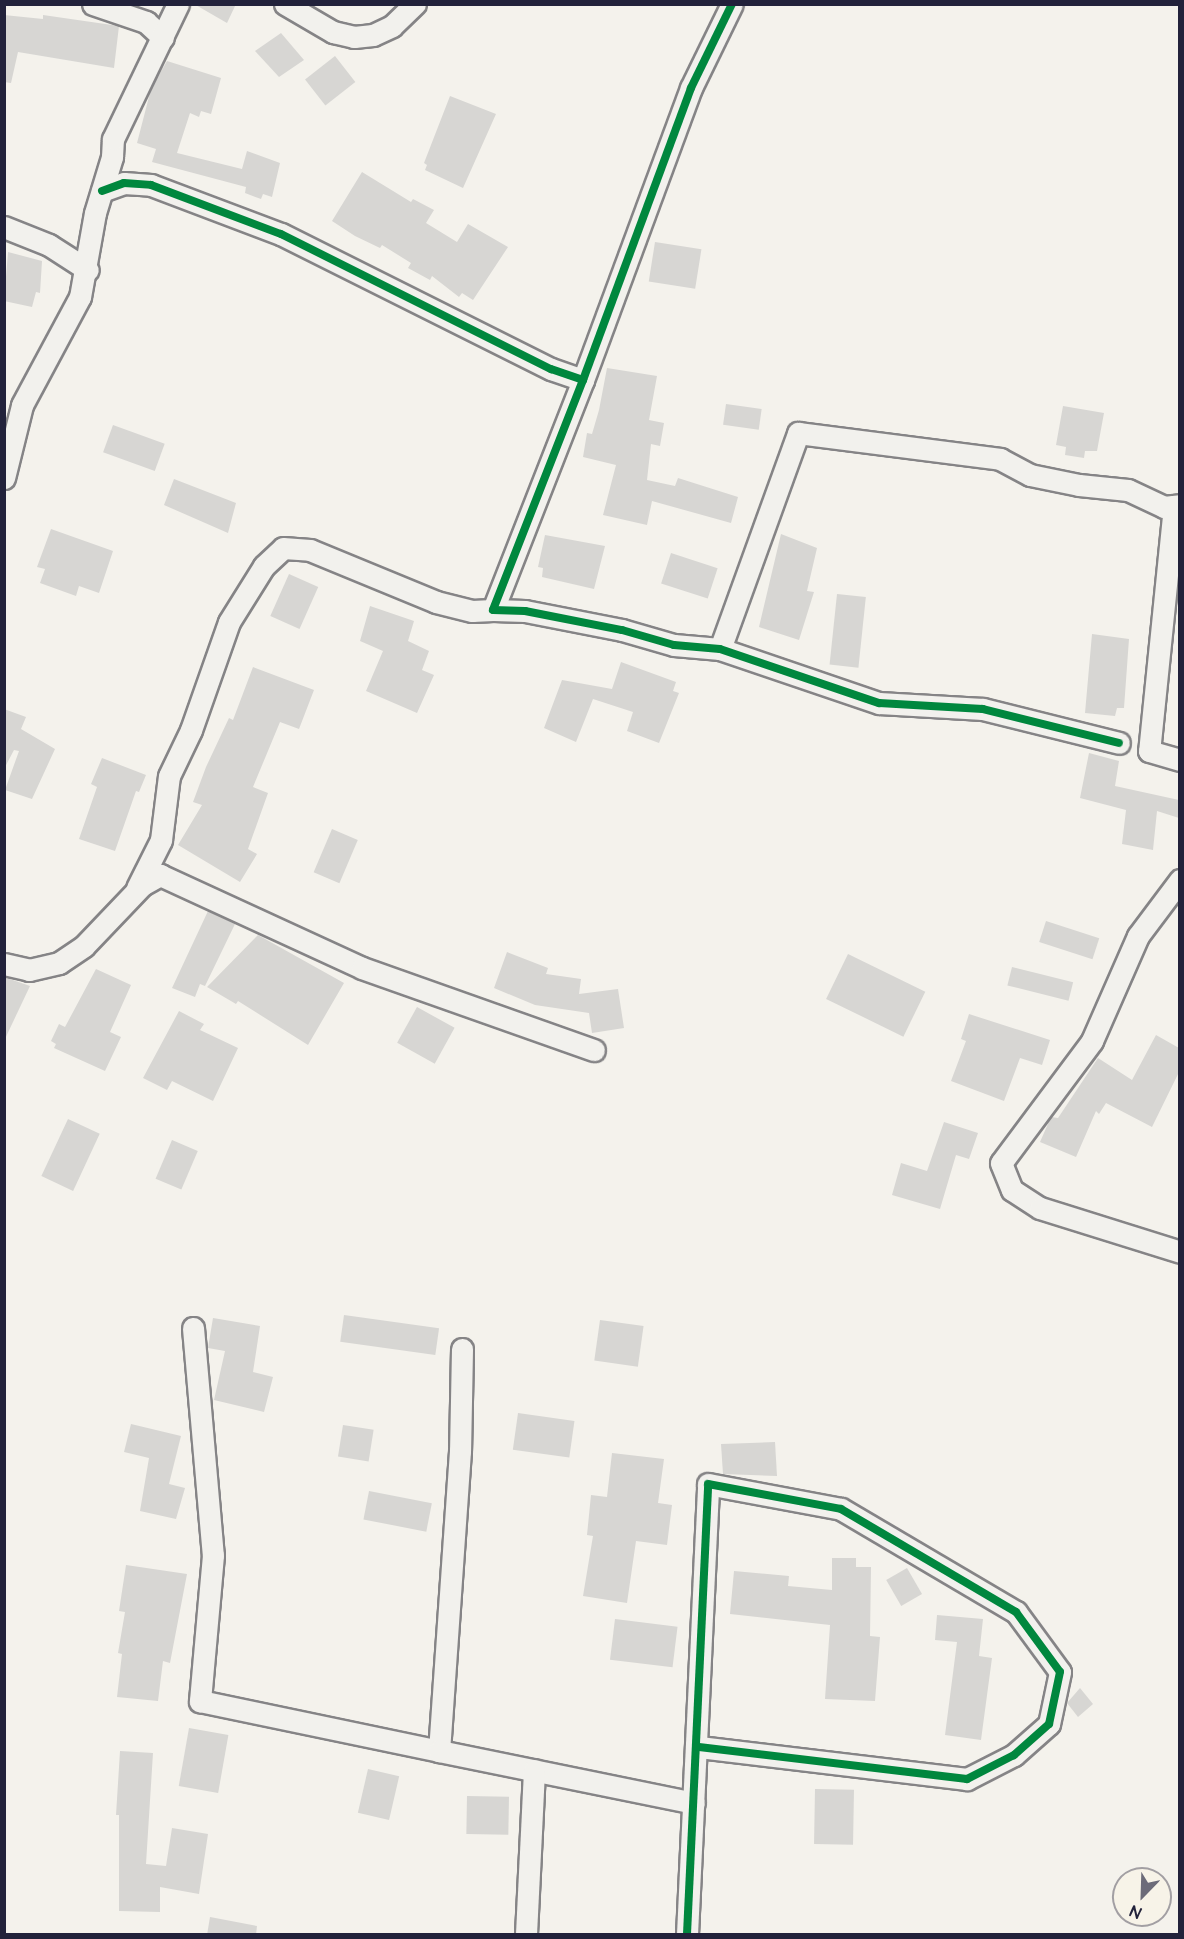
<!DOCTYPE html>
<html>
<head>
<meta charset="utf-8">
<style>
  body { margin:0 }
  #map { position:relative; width:1184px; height:1939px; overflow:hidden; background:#f4f2ec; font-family:"Architects Daughter",sans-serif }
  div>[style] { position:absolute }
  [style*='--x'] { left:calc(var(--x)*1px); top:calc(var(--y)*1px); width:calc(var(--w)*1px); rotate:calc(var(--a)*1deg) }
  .building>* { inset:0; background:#d7d6d3; transform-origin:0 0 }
  .roads { filter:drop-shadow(2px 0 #858486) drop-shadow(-2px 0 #858486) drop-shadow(0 2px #858486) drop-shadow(0 -2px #858486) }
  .minor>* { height:21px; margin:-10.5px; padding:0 10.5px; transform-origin:10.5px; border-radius:10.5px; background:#f2f1ed }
  .cycleway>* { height:8px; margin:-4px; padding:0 4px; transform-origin:4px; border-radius:4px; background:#00873e }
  span { translate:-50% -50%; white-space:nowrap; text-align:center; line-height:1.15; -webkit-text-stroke:4.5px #f7f3e8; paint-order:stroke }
  .frame { position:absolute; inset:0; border:6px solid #22223b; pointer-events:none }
  .north { position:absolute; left:1112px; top:1867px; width:60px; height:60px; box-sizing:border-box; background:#f7f3e8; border:2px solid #a29fa3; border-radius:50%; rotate:203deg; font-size:16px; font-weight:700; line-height:24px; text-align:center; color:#22223b }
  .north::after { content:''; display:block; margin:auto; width:21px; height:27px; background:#6c6b79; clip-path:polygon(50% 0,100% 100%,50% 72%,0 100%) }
</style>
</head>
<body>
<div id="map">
  <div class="building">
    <i style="clip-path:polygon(194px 4px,236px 4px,227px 23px)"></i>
    <i style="clip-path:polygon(4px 15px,43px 19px,43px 15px,119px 26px,114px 68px,18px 52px,11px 83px,4px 82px)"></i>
    <i style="clip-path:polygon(281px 33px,304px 60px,279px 77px,255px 51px)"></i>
    <i style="left:335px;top:56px;width:33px;height:38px;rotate:52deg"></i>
    <i style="clip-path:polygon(167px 61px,221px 78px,211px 114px,201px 111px,199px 117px,190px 113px,177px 153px,242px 169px,247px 151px,280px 163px,272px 197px,263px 194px,261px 199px,245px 193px,246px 187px,152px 162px,156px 149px,137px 143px,151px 89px)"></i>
    <i style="clip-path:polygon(450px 96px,496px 114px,463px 188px,425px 170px,427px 165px,424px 163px)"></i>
    <i style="clip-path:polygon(362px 172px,411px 202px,413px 199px,434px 210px,426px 223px,457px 242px,468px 224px,508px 247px,473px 300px,462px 293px,459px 297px,432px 276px,430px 280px,408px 268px,411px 263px,382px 245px,380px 248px,355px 236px,332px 221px)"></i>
    <i style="left:655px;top:242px;width:47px;height:40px;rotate:9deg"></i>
    <i style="clip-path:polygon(8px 252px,42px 261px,40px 293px,36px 292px,32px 307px,4px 301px)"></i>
    <i style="clip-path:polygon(607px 368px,657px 376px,649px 420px,664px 423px,660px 446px,651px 444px,647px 480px,675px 486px,678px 478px,738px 497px,731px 523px,652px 501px,647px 525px,603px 515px,616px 465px,583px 457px,587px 433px,592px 434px,599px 410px)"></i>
    <i style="left:726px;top:404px;width:36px;height:21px;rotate:8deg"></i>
    <i style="clip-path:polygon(1063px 406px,1104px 413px,1097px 451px,1085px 451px,1084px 458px,1065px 455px,1066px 447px,1056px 445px)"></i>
    <i style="left:113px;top:425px;width:55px;height:29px;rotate:20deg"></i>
    <i style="clip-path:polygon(174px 479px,236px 503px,228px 533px,164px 505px)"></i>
    <i style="clip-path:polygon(51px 529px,113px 551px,99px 593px,79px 586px,76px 596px,40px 583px,45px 569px,37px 567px)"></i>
    <i style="clip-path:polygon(781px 534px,817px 548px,807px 591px,814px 592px,799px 640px,759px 627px)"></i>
    <i style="clip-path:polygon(545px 535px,605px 546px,594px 589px,542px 577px,543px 568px,538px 567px)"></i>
    <i style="left:671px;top:553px;width:49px;height:32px;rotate:18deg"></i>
    <i style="left:289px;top:574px;width:32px;height:46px;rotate:24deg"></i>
    <i style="left:837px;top:594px;width:29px;height:71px;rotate:6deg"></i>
    <i style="clip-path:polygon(370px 606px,414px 621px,408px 641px,429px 651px,422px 670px,434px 675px,417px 713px,366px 691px,383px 651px,360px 641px)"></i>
    <i style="clip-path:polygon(1092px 634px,1129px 639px,1124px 708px,1117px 708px,1115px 716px,1085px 713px)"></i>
    <i style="clip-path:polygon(621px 662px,676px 682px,673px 691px,679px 693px,659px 743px,627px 731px,633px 712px,593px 699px,576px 742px,544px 728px,562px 680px,612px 689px)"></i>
    <i style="clip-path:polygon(253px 667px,314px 690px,299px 729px,280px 722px,253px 787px,268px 793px,248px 849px,257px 854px,240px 882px,178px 845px,202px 805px,193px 802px,206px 767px,229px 718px,233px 720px)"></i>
    <i style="clip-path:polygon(4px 709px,26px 717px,21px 729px,55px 749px,32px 799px,5px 790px,19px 751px,14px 750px,4px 769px)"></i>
    <i style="clip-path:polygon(1089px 753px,1119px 761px,1115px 786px,1179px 800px,1179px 818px,1157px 811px,1153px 850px,1122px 844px,1126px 810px,1080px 798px)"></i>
    <i style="clip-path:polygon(102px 758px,146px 775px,139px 792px,136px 791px,115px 851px,79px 839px,97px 787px,91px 784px)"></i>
    <i style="left:332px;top:829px;width:28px;height:47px;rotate:23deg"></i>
    <i style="clip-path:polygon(208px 911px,235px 924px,205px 986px,200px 984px,195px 997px,172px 988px)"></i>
    <i style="left:1046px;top:921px;width:56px;height:22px;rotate:18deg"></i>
    <i style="clip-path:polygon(258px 935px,344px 983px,308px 1045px,238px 1001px,236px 1004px,207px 987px)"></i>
    <i style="clip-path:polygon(507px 952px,548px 968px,546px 974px,581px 979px,579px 994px,618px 989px,624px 1028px,592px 1033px,589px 1013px,535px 1005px,494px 988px)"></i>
    <i style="left:848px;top:954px;width:86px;height:50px;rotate:26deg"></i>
    <i style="left:1012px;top:967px;width:63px;height:19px;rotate:14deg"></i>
    <i style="clip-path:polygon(96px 969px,131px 985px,110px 1032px,121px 1037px,105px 1071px,54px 1048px,56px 1044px,51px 1041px,59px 1024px,65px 1027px)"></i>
    <i style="clip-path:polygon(4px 977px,30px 986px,4px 1041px)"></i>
    <i style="left:417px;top:1007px;width:43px;height:41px;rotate:29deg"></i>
    <i style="clip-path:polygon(179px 1011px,204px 1024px,200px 1030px,238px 1048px,213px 1101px,172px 1081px,167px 1090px,143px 1078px)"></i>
    <i style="clip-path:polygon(969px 1014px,1050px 1040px,1042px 1065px,1020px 1058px,1004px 1101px,951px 1081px,966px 1041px,961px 1039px)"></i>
    <i style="clip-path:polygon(1156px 1035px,1179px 1048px,1179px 1072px,1152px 1127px,1106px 1103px,1099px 1114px,1096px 1111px,1076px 1157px,1040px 1142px,1051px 1117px,1058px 1118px,1098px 1058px,1132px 1080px)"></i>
    <i style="left:68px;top:1119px;width:35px;height:63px;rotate:25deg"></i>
    <i style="clip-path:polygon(944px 1122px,978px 1133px,969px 1159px,956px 1155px,940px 1209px,892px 1195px,901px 1163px,927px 1171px)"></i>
    <i style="left:172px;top:1140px;width:28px;height:42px;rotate:23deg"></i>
    <i style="left:344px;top:1315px;width:96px;height:27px;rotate:8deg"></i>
    <i style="clip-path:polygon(213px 1318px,260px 1326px,253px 1372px,273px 1377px,264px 1412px,214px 1400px,225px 1351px,208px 1348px)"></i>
    <i style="left:600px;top:1320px;width:44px;height:41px;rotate:8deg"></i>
    <i style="left:518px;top:1413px;width:57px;height:37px;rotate:8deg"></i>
    <i style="clip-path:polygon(131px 1424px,181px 1436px,169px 1484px,185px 1488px,176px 1519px,140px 1511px,149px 1458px,124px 1452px)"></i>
    <i style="left:343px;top:1425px;width:31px;height:32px;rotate:9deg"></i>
    <i style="clip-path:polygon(775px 1442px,777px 1476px,723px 1474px,721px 1444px)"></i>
    <i style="clip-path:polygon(612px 1453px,664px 1459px,658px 1503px,672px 1505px,667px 1545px,636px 1541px,627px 1603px,583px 1596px,593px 1536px,587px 1535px,591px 1495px,607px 1497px)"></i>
    <i style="left:369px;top:1491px;width:64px;height:29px;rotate:11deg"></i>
    <i style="clip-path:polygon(832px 1558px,856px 1558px,856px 1567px,871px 1567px,870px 1636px,880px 1637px,875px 1701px,825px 1699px,830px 1625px,730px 1614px,734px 1571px,789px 1576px,788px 1586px,832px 1590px)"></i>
    <i style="clip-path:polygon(126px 1565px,187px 1574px,170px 1663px,163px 1661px,158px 1701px,117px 1697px,122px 1654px,118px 1653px,125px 1612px,119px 1611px)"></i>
    <i style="left:907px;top:1568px;width:30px;height:24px;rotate:60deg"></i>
    <i style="clip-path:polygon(937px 1615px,983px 1619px,979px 1656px,992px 1658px,981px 1740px,945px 1735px,957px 1642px,935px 1640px)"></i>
    <i style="left:615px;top:1619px;width:63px;height:41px;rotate:7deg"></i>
    <i style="clip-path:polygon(1080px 1688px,1093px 1704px,1078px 1717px,1067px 1703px)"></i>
    <i style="left:189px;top:1728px;width:40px;height:59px;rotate:10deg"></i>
    <i style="clip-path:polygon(120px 1751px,153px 1753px,146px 1864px,166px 1866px,172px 1828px,208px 1834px,199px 1894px,160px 1887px,160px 1912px,119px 1911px,119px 1815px,116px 1815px)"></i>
    <i style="left:368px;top:1769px;width:32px;height:45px;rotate:13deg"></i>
    <i style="left:815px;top:1789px;width:39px;height:55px;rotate:1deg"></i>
    <i style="left:467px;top:1796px;width:42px;height:38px;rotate:1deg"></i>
    <i style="clip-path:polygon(210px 1917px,257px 1926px,256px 1935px,207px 1935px)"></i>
  </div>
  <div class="roads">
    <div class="minor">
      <i style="--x:93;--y:4;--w:56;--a:18.8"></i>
      <i style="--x:146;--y:22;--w:23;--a:43"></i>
      <i style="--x:285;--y:4;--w:56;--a:30.3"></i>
      <i style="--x:333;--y:32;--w:22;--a:13"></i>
      <i style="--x:354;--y:37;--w:19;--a:-6"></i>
      <i style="--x:373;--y:35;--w:21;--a:-25"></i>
      <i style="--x:392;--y:26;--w:32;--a:-44"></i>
      <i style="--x:102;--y:191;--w:23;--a:-20"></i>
      <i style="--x:124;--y:183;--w:27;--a:4"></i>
      <i style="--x:151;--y:185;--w:139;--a:20.7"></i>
      <i style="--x:281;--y:234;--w:302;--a:26.6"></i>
      <i style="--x:551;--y:369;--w:34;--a:19"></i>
      <i style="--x:583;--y:380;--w:311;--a:-69.7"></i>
      <i style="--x:691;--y:88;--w:93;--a:-64"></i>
      <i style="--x:4;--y:227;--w:48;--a:21.8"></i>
      <i style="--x:49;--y:245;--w:46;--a:32.7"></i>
      <i style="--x:583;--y:380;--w:247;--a:111.4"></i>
      <i style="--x:493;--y:610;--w:32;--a:2"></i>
      <i style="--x:525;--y:611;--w:99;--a:11.1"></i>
      <i style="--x:622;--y:630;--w:54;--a:16.1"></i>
      <i style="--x:674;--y:645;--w:46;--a:5"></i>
      <i style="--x:720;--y:649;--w:168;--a:18.8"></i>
      <i style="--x:879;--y:703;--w:104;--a:3.3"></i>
      <i style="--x:983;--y:709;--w:140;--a:14"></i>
      <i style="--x:4;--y:478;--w:75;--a:-76.1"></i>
      <i style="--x:22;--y:405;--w:123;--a:-61.8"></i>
      <i style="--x:80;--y:297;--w:85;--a:-79.9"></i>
      <i style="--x:95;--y:213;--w:59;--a:-73.1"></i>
      <i style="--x:112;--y:157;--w:18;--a:-87"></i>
      <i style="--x:113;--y:139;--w:150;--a:-64.3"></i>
      <i style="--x:1174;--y:506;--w:246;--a:95.8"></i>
      <i style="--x:1149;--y:751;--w:32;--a:16"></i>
      <i style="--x:720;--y:649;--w:230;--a:-70.1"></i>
      <i style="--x:798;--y:433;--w:204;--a:7.3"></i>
      <i style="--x:1000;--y:459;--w:34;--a:28"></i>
      <i style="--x:1030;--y:475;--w:50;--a:11.5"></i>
      <i style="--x:1079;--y:485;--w:49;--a:5.8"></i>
      <i style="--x:1128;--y:490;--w:40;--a:25"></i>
      <i style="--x:1164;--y:507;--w:16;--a:-7"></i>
      <i style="--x:1180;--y:880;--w:70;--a:126.9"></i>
      <i style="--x:1138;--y:936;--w:115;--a:113.7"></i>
      <i style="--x:1092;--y:1041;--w:152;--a:126.7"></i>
      <i style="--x:1001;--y:1163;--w:29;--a:68"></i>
      <i style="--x:1012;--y:1190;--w:33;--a:33"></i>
      <i style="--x:1040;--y:1208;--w:147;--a:17.4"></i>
      <i style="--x:137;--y:888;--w:54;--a:-63.4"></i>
      <i style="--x:161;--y:840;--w:64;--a:-82.9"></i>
      <i style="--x:169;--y:776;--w:51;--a:-64.4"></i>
      <i style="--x:191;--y:730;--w:114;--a:-70.6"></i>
      <i style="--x:229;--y:622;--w:66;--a:-58"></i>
      <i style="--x:264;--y:566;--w:26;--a:-43"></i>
      <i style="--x:283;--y:548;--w:27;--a:4"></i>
      <i style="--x:310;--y:550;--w:136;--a:22.4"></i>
      <i style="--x:436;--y:602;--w:37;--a:14"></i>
      <i style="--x:472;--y:611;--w:21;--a:-3"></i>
      <i style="--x:4;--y:964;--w:26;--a:13"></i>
      <i style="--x:29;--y:970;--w:31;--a:-13"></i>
      <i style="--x:59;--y:963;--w:30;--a:-34"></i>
      <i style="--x:84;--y:946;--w:84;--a:-46.4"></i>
      <i style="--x:142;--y:885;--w:21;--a:-29"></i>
      <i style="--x:160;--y:875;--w:222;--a:24.7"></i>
      <i style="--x:362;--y:968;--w:246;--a:19.5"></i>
      <i style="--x:193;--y:1328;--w:228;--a:85"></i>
      <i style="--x:213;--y:1555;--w:147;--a:95.1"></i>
      <i style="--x:200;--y:1701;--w:244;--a:11.8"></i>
      <i style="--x:462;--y:1349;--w:102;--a:91.1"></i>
      <i style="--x:460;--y:1451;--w:301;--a:94"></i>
      <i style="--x:439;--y:1751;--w:260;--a:11.5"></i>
      <i style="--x:526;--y:1934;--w:164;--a:-87.2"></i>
      <i style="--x:687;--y:1934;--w:450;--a:-87.3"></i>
      <i style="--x:708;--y:1484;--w:135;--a:10.6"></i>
      <i style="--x:841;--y:1509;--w:203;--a:30.5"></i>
      <i style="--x:1016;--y:1612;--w:74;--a:53.7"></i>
      <i style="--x:1060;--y:1672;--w:53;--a:101.9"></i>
      <i style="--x:1049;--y:1724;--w:47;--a:138.5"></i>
      <i style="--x:1014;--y:1755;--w:53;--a:152.9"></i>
      <i style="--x:967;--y:1779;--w:272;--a:-173.2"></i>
    </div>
  </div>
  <div class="cycleway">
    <i style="--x:102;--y:191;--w:23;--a:-20"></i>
    <i style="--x:124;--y:183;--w:27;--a:4"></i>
    <i style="--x:151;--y:185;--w:139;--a:20.7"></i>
    <i style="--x:281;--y:234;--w:302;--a:26.6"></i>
    <i style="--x:551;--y:369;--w:34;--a:19"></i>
    <i style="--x:583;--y:380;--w:311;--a:-69.7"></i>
    <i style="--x:691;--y:88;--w:93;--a:-64"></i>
    <i style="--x:583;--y:380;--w:247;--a:111.4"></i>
    <i style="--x:493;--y:610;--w:32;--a:2"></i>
    <i style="--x:525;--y:611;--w:99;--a:11.1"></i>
    <i style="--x:622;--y:630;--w:54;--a:16.1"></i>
    <i style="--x:674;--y:645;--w:46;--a:5"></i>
    <i style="--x:720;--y:649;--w:168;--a:18.8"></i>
    <i style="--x:879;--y:703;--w:104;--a:3.3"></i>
    <i style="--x:983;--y:709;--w:140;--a:14"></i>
    <i style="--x:687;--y:1934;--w:450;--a:-87.3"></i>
    <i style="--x:708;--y:1484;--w:135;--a:10.6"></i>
    <i style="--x:841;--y:1509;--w:203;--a:30.5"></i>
    <i style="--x:1016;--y:1612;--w:74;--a:53.7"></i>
    <i style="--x:1060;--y:1672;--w:53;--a:101.9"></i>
    <i style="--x:1049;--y:1724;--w:47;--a:138.5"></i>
    <i style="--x:1014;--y:1755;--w:53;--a:152.9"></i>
    <i style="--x:967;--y:1779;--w:272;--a:-173.2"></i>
  </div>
  <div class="frame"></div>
  <div class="north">N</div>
</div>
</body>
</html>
